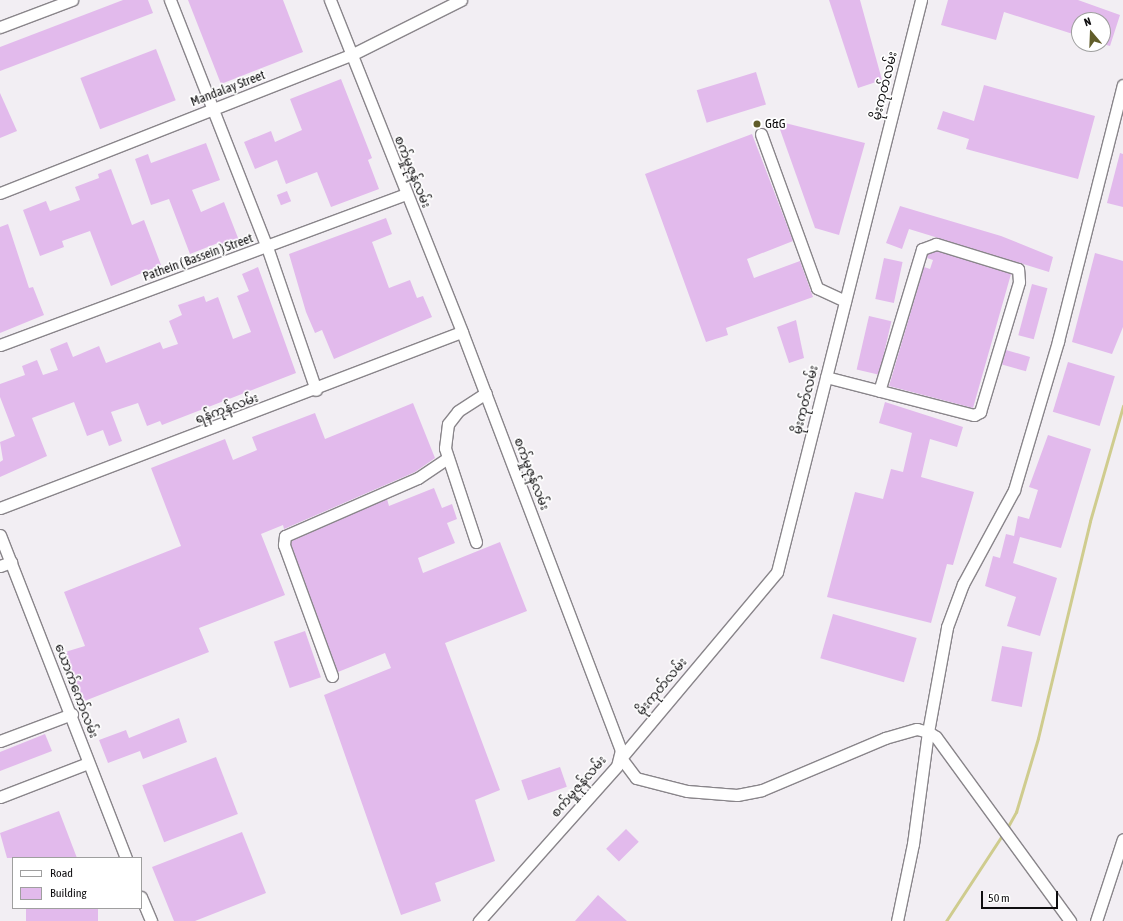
<!DOCTYPE html>
<html>
<head>
<meta charset="utf-8">
<style>
  body { margin:0 }
  #map { position:relative; width:1123px; height:921px; overflow:hidden; background:#f2eef3; font-family:"Asap Condensed","Noto Sans Myanmar",sans-serif }
  div>[style] { position:absolute }
  [style*='--x'] { left:calc(var(--x)*1px); top:calc(var(--y)*1px); width:calc(var(--w)*1px); rotate:calc(var(--a)*1deg) }
  .stream>* { height:3px; margin:-1.5px; padding:0 1.5px; transform-origin:1.5px; border-radius:1.5px; background:#cfcc8e }
  .building>* { inset:0; background:#e2baec; transform-origin:0 0 }
  .roads { filter:drop-shadow(1px 0 #89858a) drop-shadow(-1px 0 #89858a) drop-shadow(0 1px #89858a) drop-shadow(0 -1px #89858a) }
  .minor>* { height:11px; margin:-5.5px; padding:0 5.5px; transform-origin:5.5px; border-radius:5.5px; background:#fff }
  .dots>* { width:11px; height:11px; translate:-50% -50%; box-sizing:border-box; border:2px solid #fff; border-radius:50% }
  span { translate:-50% -50%; white-space:nowrap; text-align:center; line-height:1.15; -webkit-text-stroke:3.5px #fff; paint-order:stroke }
  .street-label { font-size:13px; color:#0f0e10 }
  .poi-label { font-size:13px; color:#0f0e10 }
  .left { translate:0 -50%; text-align:left }
  .legend { position:absolute; left:12px; top:857px; width:130px; height:52px; box-sizing:border-box; background:#fff; border:1px solid #9f9f9f; margin:0; padding:5px 7px; list-style:none; font-size:12px; color:#0f0e10 }
  .legend li { display:flex; align-items:center; gap:8px; height:20px }
  .legend b { width:20px; border:1px solid #9f9f9f }
  .north { position:absolute; left:1071px; top:12px; width:40px; height:40px; box-sizing:border-box; background:#fff; border:1px solid #9f9f9f; border-radius:50%; rotate:341deg; font-size:11px; font-weight:700; line-height:16px; text-align:center; color:#0f0e10 }
  .north::after { content:''; display:block; margin:auto; width:14px; height:18px; background:#615d2a; clip-path:polygon(50% 0,100% 100%,50% 72%,0 100%) }
  .scale { position:absolute; left:981px; top:891px; width:77px; height:18px; box-sizing:border-box; border:2px solid #0f0e10; border-top:0; padding-left:5px; font-size:12px; line-height:14px; white-space:nowrap; color:#0f0e10; -webkit-text-stroke:3px #fff; paint-order:stroke }
</style>
</head>
<body>
<div id="map">
  <div class="stream">
    <i style="--x:1006;--y:830;--w:21;--a:-61"></i>
    <i style="--x:1016;--y:812;--w:77;--a:-73.4"></i>
    <i style="--x:1038;--y:738;--w:223;--a:-76.5"></i>
    <i style="--x:1090;--y:521;--w:120;--a:-74"></i>
    <i style="--x:946;--y:921;--w:104;--a:-56.8"></i>
  </div>
  <div class="building">
    <i style="clip-path:polygon(123px 0,148px 0,153px 13px,0 71px,0 47px)"></i>
    <i style="clip-path:polygon(188px 0,283px 0,303px 52px,221px 84px)"></i>
    <i style="clip-path:polygon(829px 0,860px 0,882px 80px,858px 88px)"></i>
    <i style="clip-path:polygon(948px 0,1078px 0,1120px 15px,1110px 46px,1103px 44px,1103px 20px,1079px 20px,1079px 36px,1004px 12px,996px 40px,941px 25px)"></i>
    <i style="left:156px;top:49px;width:55px;height:81px;rotate:69deg"></i>
    <i style="left:756px;top:72px;width:34px;height:62px;rotate:73deg"></i>
    <i style="clip-path:polygon(341px 79px,372px 158px,368px 160px,379px 189px,331px 207px,317px 172px,286px 184px,277px 160px,255px 169px,244px 142px,271px 131px,275px 142px,302px 130px,290px 99px)"></i>
    <i style="clip-path:polygon(984px 85px,1095px 116px,1078px 179px,966px 149px,969px 139px,937px 129px,943px 111px,974px 121px)"></i>
    <i style="clip-path:polygon(0 93px,17px 131px,0 138px)"></i>
    <i style="clip-path:polygon(777px 121px,865px 143px,839px 235px,815px 228px)"></i>
    <i style="clip-path:polygon(752px 134px,793px 241px,747px 259px,754px 278px,800px 261px,813px 297px,726px 328px,728px 335px,706px 342px,645px 174px)"></i>
    <i style="clip-path:polygon(206px 143px,220px 180px,192px 190px,201px 212px,224px 202px,240px 243px,221px 250px,218px 243px,190px 254px,169px 199px,151px 205px,135px 159px,148px 154px,151px 163px)"></i>
    <i style="clip-path:polygon(1120px 153px,1123px 154px,1123px 207px,1107px 203px)"></i>
    <i style="clip-path:polygon(111px 169px,132px 225px,144px 220px,161px 265px,111px 286px,90px 231px,62px 241px,64px 247px,40px 256px,23px 210px,46px 201px,50px 211px,80px 200px,75px 187px,99px 178px,98px 174px)"></i>
    <i style="left:287px;top:191px;width:11px;height:11px;rotate:68deg"></i>
    <i style="clip-path:polygon(900px 206px,1001px 236px,1053px 257px,1049px 272px,909px 229px,902px 249px,886px 243px)"></i>
    <i style="clip-path:polygon(386px 218px,392px 234px,372px 242px,389px 288px,410px 280px,417px 298px,423px 296px,432px 317px,334px 359px,322px 330px,315px 333px,306px 312px,289px 254px)"></i>
    <i style="clip-path:polygon(8px 224px,29px 288px,33px 287px,44px 315px,0 333px,0 227px)"></i>
    <i style="clip-path:polygon(936px 251px,1011px 274px,973px 408px,889px 386px,924px 267px,930px 269px,933px 260px,927px 258px,928px 254px)"></i>
    <i style="clip-path:polygon(1095px 253px,1123px 261px,1123px 327px,1112px 354px,1072px 342px)"></i>
    <i style="left:884px;top:258px;width:19px;height:42px;rotate:12deg"></i>
    <i style="clip-path:polygon(258px 267px,296px 373px,162px 425px,160px 421px,147px 426px,138px 403px,111px 412px,122px 441px,109px 446px,103px 430px,87px 436px,74px 402px,32px 418px,47px 456px,0 477px,0 462px,3px 460px,0 442px,15px 436px,0 397px,0 384px,25px 375px,22px 366px,37px 360px,43px 375px,58px 370px,50px 349px,67px 342px,73px 357px,99px 346px,106px 363px,160px 342px,163px 349px,178px 344px,169px 321px,182px 315px,178px 305px,204px 296px,206px 302px,218px 297px,233px 339px,251px 332px,237px 296px,249px 291px,242px 274px)"></i>
    <i style="left:1032px;top:284px;width:16px;height:53px;rotate:15deg"></i>
    <i style="left:869px;top:316px;width:23px;height:55px;rotate:13deg"></i>
    <i style="clip-path:polygon(796px 320px,804px 358px,789px 363px,777px 327px)"></i>
    <i style="left:1006px;top:350px;width:25px;height:15px;rotate:16deg"></i>
    <i style="left:1068px;top:362px;width:49px;height:52px;rotate:17deg"></i>
    <i style="clip-path:polygon(885px 402px,963px 427px,957px 447px,930px 439px,921px 477px,974px 492px,953px 565px,947px 564px,931px 623px,827px 597px,855px 492px,883px 499px,891px 469px,903px 472px,912px 433px,879px 423px)"></i>
    <i style="clip-path:polygon(413px 403px,435px 458px,415px 472px,284px 529px,283px 525px,261px 534px,285px 595px,199px 628px,209px 652px,82px 702px,65px 652px,85px 646px,64px 592px,181px 546px,151px 468px,225px 439px,233px 460px,257px 450px,252px 437px,315px 413px,325px 439px)"></i>
    <i style="clip-path:polygon(1048px 435px,1091px 449px,1061px 548px,1020px 537px,1013px 563px,1057px 578px,1040px 636px,1007px 626px,1016px 597px,985px 586px,993px 556px,1000px 558px,1006px 534px,1014px 536px,1018px 516px,1029px 519px,1038px 490px,1029px 487px)"></i>
    <i style="clip-path:polygon(434px 488px,442px 508px,452px 504px,457px 519px,447px 523px,455px 543px,418px 558px,423px 573px,500px 542px,527px 611px,445px 643px,500px 790px,475px 800px,495px 861px,435px 883px,441px 901px,401px 915px,324px 695px,391px 668px,385px 653px,338px 672px,291px 544px,292px 541px,387px 499px,389px 506px)"></i>
    <i style="left:833px;top:614px;width:87px;height:46px;rotate:16deg"></i>
    <i style="left:305px;top:631px;width:49px;height:33px;rotate:71deg"></i>
    <i style="left:1002px;top:646px;width:31px;height:56px;rotate:11deg"></i>
    <i style="clip-path:polygon(179px 718px,187px 742px,143px 759px,140px 751px,108px 763px,99px 740px,126px 730px,129px 738px)"></i>
    <i style="clip-path:polygon(45px 734px,52px 751px,0 771px,0 752px)"></i>
    <i style="left:216px;top:757px;width:61px;height:79px;rotate:69deg"></i>
    <i style="left:560px;top:767px;width:21px;height:41px;rotate:71deg"></i>
    <i style="clip-path:polygon(59px 811px,77px 858px,7px 858px,0 833px)"></i>
    <i style="left:626px;top:829px;width:18px;height:28px;rotate:45deg"></i>
    <i style="clip-path:polygon(242px 832px,266px 893px,195px 921px,174px 921px,152px 867px)"></i>
    <i style="clip-path:polygon(598px 895px,609px 905px,627px 921px,575px 921px)"></i>
    <i style="left:26px;top:908px;width:72px;height:14px"></i>
  </div>
  <div class="roads">
    <div class="minor">
      <i style="--x:170;--y:0;--w:265;--a:68.6"></i>
      <i style="--x:267;--y:247;--w:151;--a:71.1"></i>
      <i style="--x:330;--y:0;--w:357;--a:68.3"></i>
      <i style="--x:462;--y:332;--w:447;--a:69.2"></i>
      <i style="--x:621;--y:750;--w:16;--a:104"></i>
      <i style="--x:617;--y:766;--w:208;--a:131.7"></i>
      <i style="--x:921;--y:0;--w:590;--a:104.13"></i>
      <i style="--x:777;--y:572;--w:243;--a:130"></i>
      <i style="--x:621;--y:758;--w:25;--a:53"></i>
      <i style="--x:636;--y:778;--w:53;--a:14.3"></i>
      <i style="--x:687;--y:791;--w:50;--a:4.6"></i>
      <i style="--x:737;--y:795;--w:25;--a:-11"></i>
      <i style="--x:762;--y:790;--w:134;--a:-22.9"></i>
      <i style="--x:885;--y:738;--w:33;--a:-16"></i>
      <i style="--x:917;--y:729;--w:11;--a:15"></i>
      <i style="--x:928;--y:732;--w:9;--a:32"></i>
      <i style="--x:936;--y:737;--w:228;--a:53.9"></i>
      <i style="--x:0;--y:27;--w:77;--a:-20.6"></i>
      <i style="--x:761;--y:134;--w:164;--a:70"></i>
      <i style="--x:817;--y:288;--w:31;--a:25"></i>
      <i style="--x:0;--y:193;--w:377;--a:-21.5"></i>
      <i style="--x:351;--y:55;--w:123;--a:-26.6"></i>
      <i style="--x:0;--y:345;--w:432;--a:-20.4"></i>
      <i style="--x:826;--y:377;--w:153;--a:14.4"></i>
      <i style="--x:974;--y:415;--w:7;--a:-27"></i>
      <i style="--x:980;--y:412;--w:136;--a:-73.3"></i>
      <i style="--x:1019;--y:282;--w:13;--a:-94"></i>
      <i style="--x:1018;--y:269;--w:86;--a:-163"></i>
      <i style="--x:936;--y:244;--w:15;--a:160"></i>
      <i style="--x:922;--y:249;--w:148;--a:106.8"></i>
      <i style="--x:0;--y:508;--w:494;--a:-20.9"></i>
      <i style="--x:0;--y:535;--w:347;--a:68.7"></i>
      <i style="--x:476;--y:542;--w:99;--a:-108.3"></i>
      <i style="--x:445;--y:448;--w:24;--a:-83"></i>
      <i style="--x:448;--y:424;--w:16;--a:-52"></i>
      <i style="--x:458;--y:411;--w:33;--a:-33"></i>
      <i style="--x:0;--y:566;--w:12;--a:-20"></i>
      <i style="--x:332;--y:676;--w:140;--a:-110.1"></i>
      <i style="--x:284;--y:545;--w:9;--a:-84"></i>
      <i style="--x:285;--y:536;--w:145;--a:-23.6"></i>
      <i style="--x:418;--y:478;--w:34;--a:-34"></i>
      <i style="--x:0;--y:741;--w:77;--a:-20.6"></i>
      <i style="--x:0;--y:797;--w:94;--a:-21.1"></i>
      <i style="--x:141;--y:897;--w:26;--a:67"></i>
      <i style="--x:897;--y:921;--w:79;--a:-78.3"></i>
      <i style="--x:913;--y:844;--w:113;--a:-82.4"></i>
      <i style="--x:928;--y:732;--w:107;--a:-79.7"></i>
      <i style="--x:947;--y:627;--w:46;--a:-69.6"></i>
      <i style="--x:963;--y:584;--w:107;--a:-61.5"></i>
      <i style="--x:1014;--y:490;--w:155;--a:-73.5"></i>
      <i style="--x:1058;--y:341;--w:264;--a:-75.8"></i>
      <i style="--x:1096;--y:921;--w:86;--a:-71.8"></i>
    </div>
  </div>
  <div class="dots">
    <i style="left:757px;top:124px;background:#615d2a"></i>
  </div>
  <div class="street-label">
    <span style="left:885px;top:86px;rotate:-76deg">မိုးကုတ်လမ်း</span>
    <span style="left:228px;top:89px;rotate:-21deg">Mandalay Street</span>
    <span style="left:412px;top:172px;rotate:68deg">စက်မှုဇုန်လမ်း</span>
    <span style="left:198px;top:258px;rotate:-20deg">Pathein ( Bassein ) Street</span>
    <span style="left:806px;top:400px;rotate:-76deg">မိုးကုတ်လမ်း</span>
    <span style="left:227px;top:409px;rotate:-20deg">ရန်ကုန်လမ်း</span>
    <span style="left:531px;top:474px;rotate:69deg">စက်မှုဇုန်လမ်း</span>
    <span style="left:662px;top:687px;rotate:-50deg">မိုးကုတ်လမ်း</span>
    <span style="left:76px;top:691px;rotate:69deg">ယောက်ကော်လမ်း</span>
    <span style="left:579px;top:787px;rotate:-49deg">စက်မှုဇုန်လမ်း</span>
  </div>
  <div class="poi-label">
    <span class="left" style="left:765px;top:124px">G&amp;G</span>
  </div>
  <ul class="legend">
  <li><b style="height:5px;background:#fff"></b>Road</li>
  <li><b style="height:11px;background:#e2baec"></b>Building</li>
  </ul>
  <div class="north">N</div>
  <div class="scale">50 m</div>
</div>
</body>
</html>
